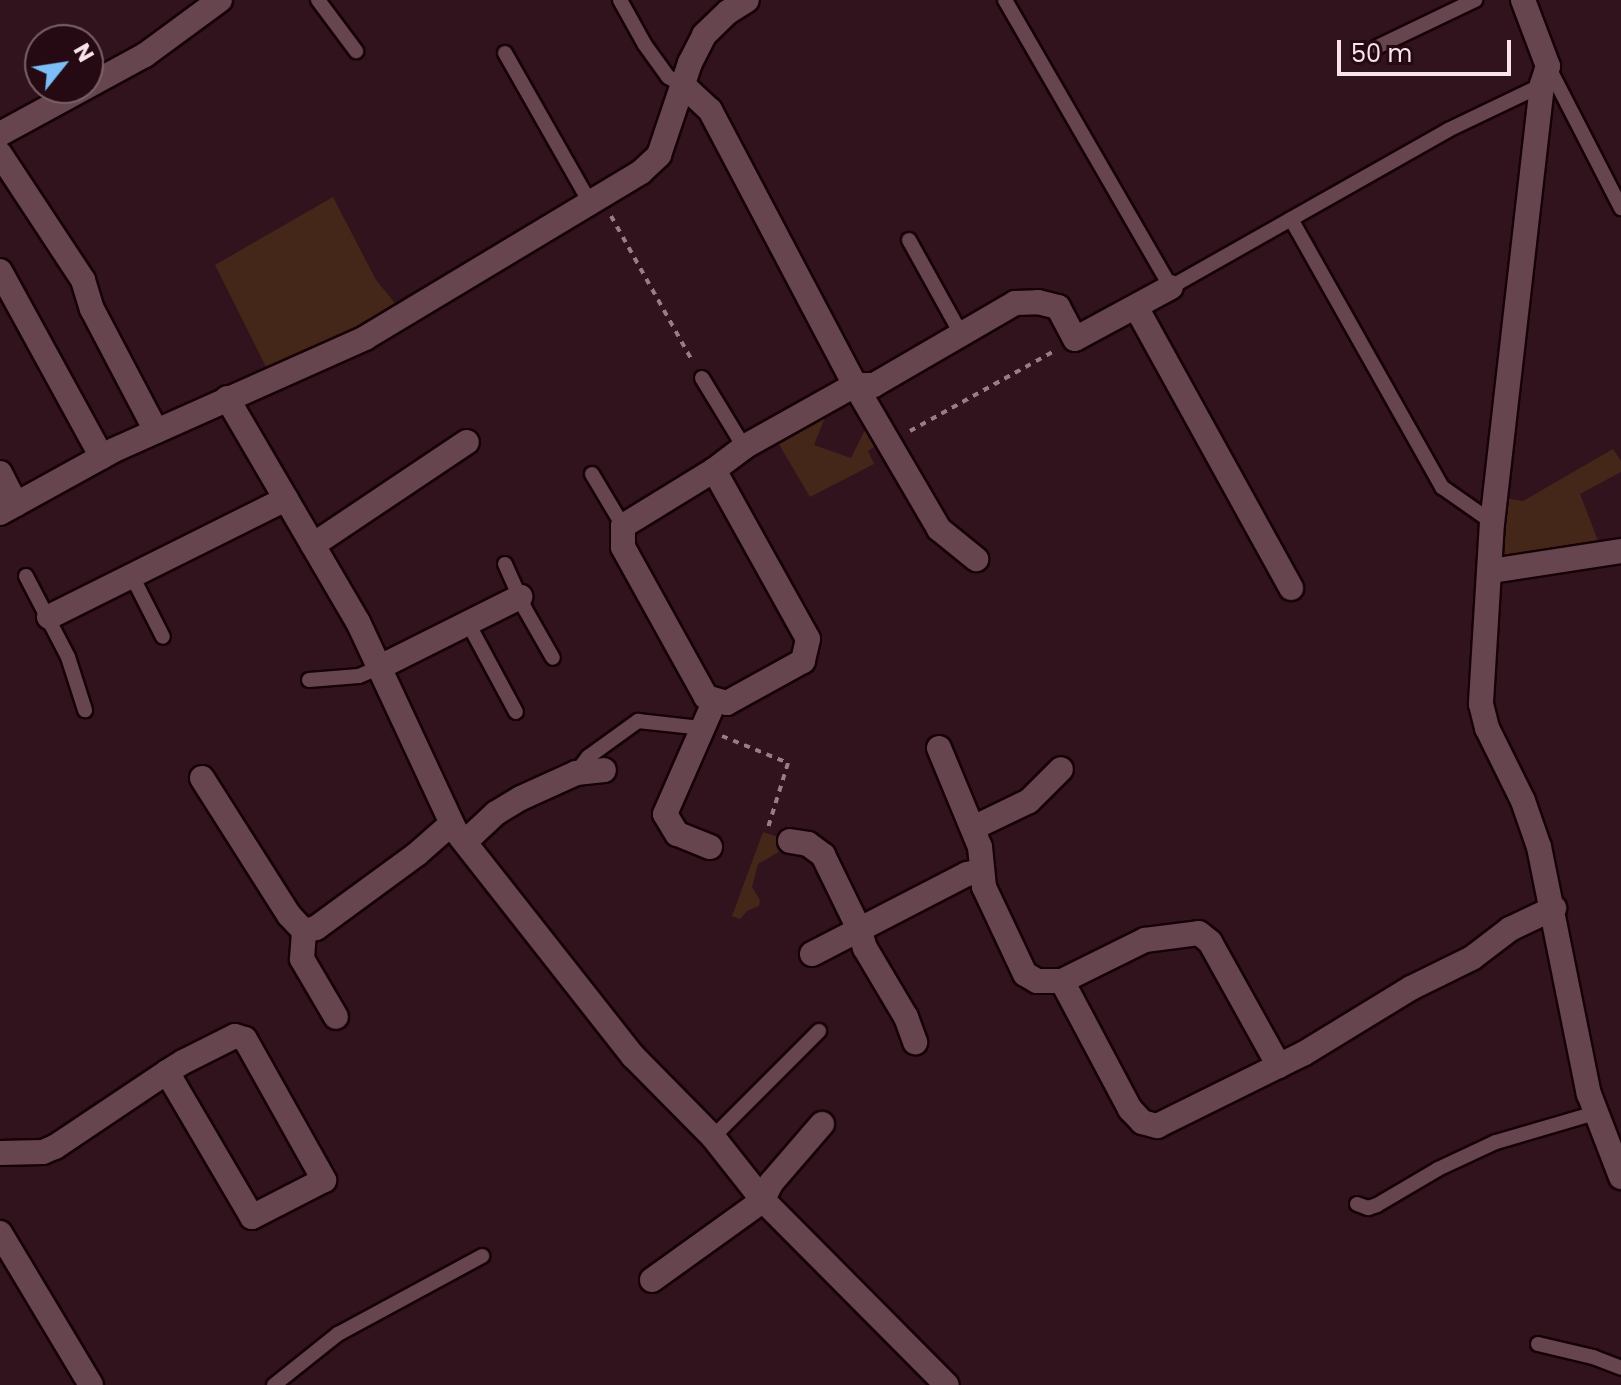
<!DOCTYPE html>
<html>
<head>
<meta charset="utf-8">
<style>
  body { margin:0 }
  #map { position:relative; width:1621px; height:1385px; overflow:hidden; background:#30131d; font-family:Poppins,sans-serif }
  div>[style] { position:absolute }
  [style*='--x'] { left:calc(var(--x)*1px); top:calc(var(--y)*1px); width:calc(var(--w)*1px); rotate:calc(var(--a)*1deg) }
  .green>* { inset:0; background:#442719 }
  .path>* { height:4px; margin-top:-2px; transform-origin:0; background:repeating-linear-gradient(90deg,#967e85 0 6px,transparent 0 12px) }
  .roads { filter:drop-shadow(2px 0 #160107) drop-shadow(-2px 0 #160107) drop-shadow(0 2px #160107) drop-shadow(0 -2px #160107) }
  .lane>* { height:14px; margin:-7px; padding:0 7px; transform-origin:7px; border-radius:7px; background:#66454f }
  .street>* { height:24px; margin:-12px; padding:0 12px; transform-origin:12px; border-radius:12px; background:#66454f }
  span { translate:-50% -50%; white-space:nowrap; text-align:center; line-height:1.15; -webkit-text-stroke:6px #250a14; paint-order:stroke }
  .north { position:absolute; left:24px; top:24px; width:80px; height:80px; box-sizing:border-box; background:#250a14; border:2px solid #7a616a; border-radius:50%; rotate:60deg; font-size:22px; font-weight:700; line-height:32px; text-align:center; color:#f9e4ea }
  .north::after { content:''; display:block; margin:auto; width:28px; height:36px; background:#7bbef8; clip-path:polygon(50% 0,100% 100%,50% 72%,0 100%) }
  .scale { position:absolute; left:1337px; top:40px; width:174px; height:36px; box-sizing:border-box; border:4px solid #f9e4ea; border-top:0; padding-left:10px; font-size:24px; line-height:28px; white-space:nowrap; color:#f9e4ea; -webkit-text-stroke:6px #250a14; paint-order:stroke }
</style>
</head>
<body>
<div id="map">
  <div class="green">
    <i style="clip-path:polygon(333px 197px,376px 280px,400px 309px,362px 333px,267px 369px,215px 265px)"></i>
    <i style="clip-path:polygon(826px 415px,814px 445px,851px 458px,867px 426px,879px 444px,868px 451px,874px 464px,810px 497px,777px 441px)"></i>
    <i style="clip-path:polygon(1613px 449px,1621px 461px,1621px 472px,1580px 494px,1600px 546px,1501px 557px,1503px 498px,1523px 501px)"></i>
    <i style="clip-path:polygon(763px 832px,790px 841px,787px 847px,758px 864px,752px 887px,760px 900px,759px 906px,747px 911px,740px 919px,732px 916px)"></i>
  </div>
  <div class="path">
    <i style="--x:611;--y:216;--w:167;--a:60.7"></i>
    <i style="--x:910;--y:431;--w:167;--a:-29"></i>
    <i style="--x:722;--y:736;--w:71;--a:22.2"></i>
    <i style="--x:788;--y:763;--w:71;--a:107.2"></i>
  </div>
  <div class="roads">
    <div class="lane">
      <i style="--x:318;--y:0;--w:64;--a:53.3"></i>
      <i style="--x:620;--y:0;--w:51;--a:60.9"></i>
      <i style="--x:645;--y:45;--w:39;--a:54"></i>
      <i style="--x:668;--y:77;--w:17;--a:28"></i>
      <i style="--x:1005;--y:0;--w:332;--a:60"></i>
      <i style="--x:1171;--y:287;--w:318;--a:-29.5"></i>
      <i style="--x:1448;--y:130;--w:104;--a:-25.6"></i>
      <i style="--x:1377;--y:47;--w:109;--a:-25.6"></i>
      <i style="--x:505;--y:53;--w:170;--a:60.4"></i>
      <i style="--x:1548;--y:66;--w:160;--a:62.8"></i>
      <i style="--x:1291;--y:219;--w:308;--a:60.6"></i>
      <i style="--x:1442;--y:487;--w:61;--a:35"></i>
      <i style="--x:909;--y:240;--w:107;--a:61"></i>
      <i style="--x:702;--y:378;--w:81;--a:58.7"></i>
      <i style="--x:592;--y:474;--w:61;--a:59.2"></i>
      <i style="--x:505;--y:564;--w:49;--a:66"></i>
      <i style="--x:525;--y:609;--w:56;--a:60.3"></i>
      <i style="--x:26;--y:576;--w:91;--a:62.6"></i>
      <i style="--x:68;--y:657;--w:56;--a:72.2"></i>
      <i style="--x:132;--y:576;--w:68;--a:63.1"></i>
      <i style="--x:468;--y:623;--w:101;--a:61.7"></i>
      <i style="--x:309;--y:680;--w:50;--a:-4.6"></i>
      <i style="--x:359;--y:676;--w:23;--a:-23"></i>
      <i style="--x:576;--y:773;--w:20;--a:-53"></i>
      <i style="--x:588;--y:757;--w:62;--a:-35.8"></i>
      <i style="--x:638;--y:721;--w:63;--a:6.3"></i>
      <i style="--x:713;--y:1137;--w:150;--a:-45"></i>
      <i style="--x:1357;--y:1204;--w:12;--a:20"></i>
      <i style="--x:1368;--y:1208;--w:9;--a:-18"></i>
      <i style="--x:1377;--y:1205;--w:71;--a:-30.5"></i>
      <i style="--x:1438;--y:1169;--w:64;--a:-25"></i>
      <i style="--x:1496;--y:1142;--w:103;--a:-16.3"></i>
      <i style="--x:1538;--y:1344;--w:57;--a:13.3"></i>
      <i style="--x:1593;--y:1357;--w:30;--a:21"></i>
      <i style="--x:274;--y:1385;--w:82;--a:-38.6"></i>
      <i style="--x:338;--y:1334;--w:164;--a:-28.4"></i>
    </div>
    <div class="street">
      <i style="--x:1523;--y:0;--w:71;--a:69.3"></i>
      <i style="--x:1548;--y:66;--w:20;--a:108"></i>
      <i style="--x:1542;--y:85;--w:440;--a:96.5"></i>
      <i style="--x:1492;--y:522;--w:182;--a:93.5"></i>
      <i style="--x:1481;--y:704;--w:25;--a:76"></i>
      <i style="--x:1487;--y:728;--w:81;--a:63.7"></i>
      <i style="--x:1523;--y:801;--w:49;--a:70.8"></i>
      <i style="--x:1539;--y:847;--w:252;--a:78.6"></i>
      <i style="--x:1589;--y:1094;--w:89;--a:68.9"></i>
      <i style="--x:683;--y:85;--w:37;--a:43"></i>
      <i style="--x:710;--y:110;--w:311;--a:62.2"></i>
      <i style="--x:855;--y:385;--w:167;--a:59.7"></i>
      <i style="--x:939;--y:529;--w:48;--a:39"></i>
      <i style="--x:0;--y:134;--w:165;--a:-28.6"></i>
      <i style="--x:145;--y:55;--w:93;--a:-36.3"></i>
      <i style="--x:0;--y:154;--w:151;--a:56.6"></i>
      <i style="--x:83;--y:280;--w:30;--a:73"></i>
      <i style="--x:92;--y:309;--w:138;--a:62.3"></i>
      <i style="--x:0;--y:271;--w:212;--a:61.3"></i>
      <i style="--x:1136;--y:307;--w:321;--a:61.1"></i>
      <i style="--x:227;--y:398;--w:259;--a:59.7"></i>
      <i style="--x:358;--y:622;--w:230;--a:65"></i>
      <i style="--x:455;--y:830;--w:288;--a:51.8"></i>
      <i style="--x:633;--y:1056;--w:114;--a:45.4"></i>
      <i style="--x:713;--y:1137;--w:79;--a:51.7"></i>
      <i style="--x:762;--y:1199;--w:262;--a:45.2"></i>
      <i style="--x:714;--y:470;--w:193;--a:60.9"></i>
      <i style="--x:808;--y:639;--w:23;--a:103"></i>
      <i style="--x:803;--y:661;--w:87;--a:151.1"></i>
      <i style="--x:727;--y:703;--w:22;--a:-164"></i>
      <i style="--x:706;--y:697;--w:171;--a:-119"></i>
      <i style="--x:623;--y:547;--w:21;--a:-90"></i>
      <i style="--x:623;--y:526;--w:107;--a:-31.6"></i>
      <i style="--x:714;--y:470;--w:38;--a:-37"></i>
      <i style="--x:744;--y:447;--w:127;--a:-29.2"></i>
      <i style="--x:855;--y:385;--w:19;--a:0"></i>
      <i style="--x:874;--y:385;--w:163;--a:-30.2"></i>
      <i style="--x:1015;--y:303;--w:23;--a:-2"></i>
      <i style="--x:1038;--y:302;--w:21;--a:14"></i>
      <i style="--x:1058;--y:307;--w:36;--a:62"></i>
      <i style="--x:1075;--y:339;--w:109;--a:-28.4"></i>
      <i style="--x:0;--y:473;--w:35;--a:63"></i>
      <i style="--x:0;--y:513;--w:130;--a:-28.9"></i>
      <i style="--x:114;--y:450;--w:275;--a:-24"></i>
      <i style="--x:365;--y:338;--w:322;--a:-31"></i>
      <i style="--x:641;--y:172;--w:25;--a:-43"></i>
      <i style="--x:659;--y:155;--w:97;--a:-71.4"></i>
      <i style="--x:690;--y:63;--w:31;--a:-63"></i>
      <i style="--x:704;--y:35;--w:33;--a:-44"></i>
      <i style="--x:728;--y:12;--w:22;--a:-32"></i>
      <i style="--x:313;--y:545;--w:185;--a:-33.8"></i>
      <i style="--x:1491;--y:571;--w:132;--a:-8.7"></i>
      <i style="--x:49;--y:617;--w:265;--a:-26.5"></i>
      <i style="--x:380;--y:667;--w:157;--a:-26.6"></i>
      <i style="--x:939;--y:748;--w:107;--a:67.5"></i>
      <i style="--x:980;--y:847;--w:40;--a:84.3"></i>
      <i style="--x:984;--y:887;--w:96;--a:64.8"></i>
      <i style="--x:1025;--y:974;--w:14;--a:30"></i>
      <i style="--x:1037;--y:981;--w:25;--a:0"></i>
      <i style="--x:1062;--y:981;--w:93;--a:-26.3"></i>
      <i style="--x:1145;--y:940;--w:54;--a:-7.4"></i>
      <i style="--x:1199;--y:933;--w:14;--a:39"></i>
      <i style="--x:1210;--y:942;--w:142;--a:60.9"></i>
      <i style="--x:202;--y:778;--w:162;--a:57.6"></i>
      <i style="--x:289;--y:915;--w:22;--a:47"></i>
      <i style="--x:304;--y:931;--w:12;--a:-14"></i>
      <i style="--x:316;--y:928;--w:125;--a:-36.2"></i>
      <i style="--x:417;--y:854;--w:45;--a:-41.4"></i>
      <i style="--x:973;--y:828;--w:62;--a:-25.7"></i>
      <i style="--x:1029;--y:801;--w:45;--a:-45"></i>
      <i style="--x:790;--y:841;--w:18;--a:9"></i>
      <i style="--x:808;--y:844;--w:19;--a:36"></i>
      <i style="--x:823;--y:855;--w:85;--a:64"></i>
      <i style="--x:860;--y:931;--w:18;--a:74"></i>
      <i style="--x:865;--y:948;--w:80;--a:59.3"></i>
      <i style="--x:906;--y:1017;--w:27;--a:70"></i>
      <i style="--x:465;--y:842;--w:42;--a:-43.1"></i>
      <i style="--x:496;--y:813;--w:29;--a:-31"></i>
      <i style="--x:521;--y:798;--w:60;--a:-24.4"></i>
      <i style="--x:576;--y:773;--w:28;--a:-6"></i>
      <i style="--x:710;--y:847;--w:35;--a:-158"></i>
      <i style="--x:677;--y:834;--w:23;--a:-121"></i>
      <i style="--x:665;--y:814;--w:124;--a:-66.3"></i>
      <i style="--x:304;--y:931;--w:28;--a:94"></i>
      <i style="--x:302;--y:959;--w:67;--a:59.6"></i>
      <i style="--x:812;--y:954;--w:174;--a:-27.3"></i>
      <i style="--x:967;--y:874;--w:14;--a:-12"></i>
      <i style="--x:1062;--y:981;--w:145;--a:62"></i>
      <i style="--x:1130;--y:1109;--w:18;--a:47"></i>
      <i style="--x:1142;--y:1122;--w:16;--a:15"></i>
      <i style="--x:1157;--y:1126;--w:163;--a:-26.3"></i>
      <i style="--x:1303;--y:1054;--w:127;--a:-31.4"></i>
      <i style="--x:1411;--y:988;--w:68;--a:-26.2"></i>
      <i style="--x:1472;--y:958;--w:48;--a:-37.3"></i>
      <i style="--x:1510;--y:929;--w:49;--a:-25.5"></i>
      <i style="--x:0;--y:1153;--w:43;--a:-1.3"></i>
      <i style="--x:43;--y:1152;--w:13;--a:-23"></i>
      <i style="--x:55;--y:1147;--w:135;--a:-33.8"></i>
      <i style="--x:167;--y:1072;--w:19;--a:-32"></i>
      <i style="--x:183;--y:1062;--w:58;--a:-26.6"></i>
      <i style="--x:235;--y:1036;--w:10;--a:17"></i>
      <i style="--x:245;--y:1039;--w:162;--a:60.7"></i>
      <i style="--x:324;--y:1180;--w:81;--a:152.8"></i>
      <i style="--x:252;--y:1217;--w:168;--a:-120.4"></i>
      <i style="--x:0;--y:1233;--w:177;--a:59.1"></i>
      <i style="--x:652;--y:1280;--w:135;--a:-35.7"></i>
      <i style="--x:762;--y:1201;--w:20;--a:-63"></i>
      <i style="--x:771;--y:1183;--w:78;--a:-49.2"></i>
    </div>
  </div>
  <div class="north">N</div>
  <div class="scale">50 m</div>
</div>
</body>
</html>
